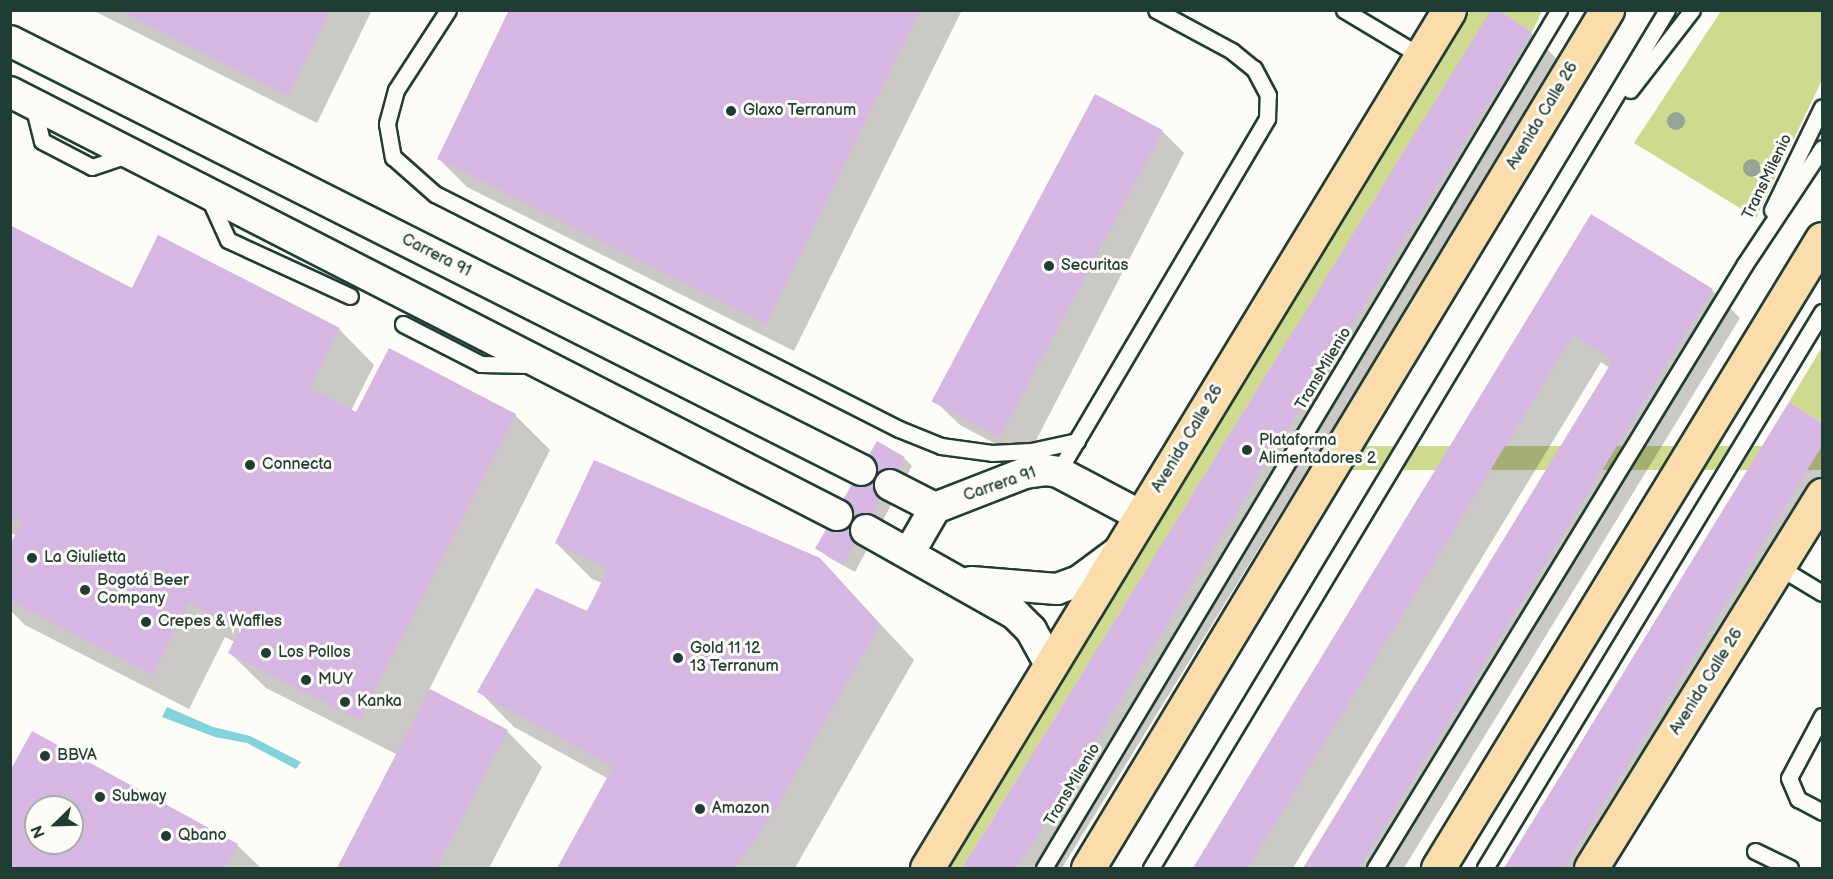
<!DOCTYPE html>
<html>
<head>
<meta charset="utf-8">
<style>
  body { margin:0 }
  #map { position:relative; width:1833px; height:879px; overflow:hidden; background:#fdfcf7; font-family:"Balsamiq Sans",sans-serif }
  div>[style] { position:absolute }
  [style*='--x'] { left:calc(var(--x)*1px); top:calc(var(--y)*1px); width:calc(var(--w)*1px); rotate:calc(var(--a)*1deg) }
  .green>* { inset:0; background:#cedb8e; transform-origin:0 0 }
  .water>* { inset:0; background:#81d2db }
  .shadow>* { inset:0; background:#0003 }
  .building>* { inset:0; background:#d6b6e2; transform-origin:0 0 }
  .roads { filter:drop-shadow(2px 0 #1f3d34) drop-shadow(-2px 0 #1f3d34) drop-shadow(0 2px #1f3d34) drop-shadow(0 -2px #1f3d34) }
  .service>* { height:15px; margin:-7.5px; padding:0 7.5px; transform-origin:7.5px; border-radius:7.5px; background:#fdfcf7 }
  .minor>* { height:30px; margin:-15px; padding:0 15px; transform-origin:15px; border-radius:15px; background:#fdfcf7 }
  .primary>* { height:33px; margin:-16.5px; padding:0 16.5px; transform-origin:16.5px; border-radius:16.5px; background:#faddab }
  .trees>* { width:18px; height:18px; margin:-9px; border-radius:50%; background:#96a596 }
  .dots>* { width:16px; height:16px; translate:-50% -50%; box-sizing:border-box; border:3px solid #fdfcf7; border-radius:50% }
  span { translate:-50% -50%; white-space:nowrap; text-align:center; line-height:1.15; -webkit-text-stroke:6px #fdfcf7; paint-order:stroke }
  .poi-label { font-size:16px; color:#1f3d34 }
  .left { translate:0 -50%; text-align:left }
  .street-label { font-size:16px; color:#1f3d34 }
  .frame { position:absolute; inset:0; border:12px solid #1f3d34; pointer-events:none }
  .north { position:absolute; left:24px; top:795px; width:60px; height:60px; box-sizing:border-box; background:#fdfcf7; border:2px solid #a4b0a9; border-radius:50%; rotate:247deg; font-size:16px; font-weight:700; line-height:24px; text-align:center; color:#1f3d34 }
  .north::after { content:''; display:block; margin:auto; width:21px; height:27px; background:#1f3d34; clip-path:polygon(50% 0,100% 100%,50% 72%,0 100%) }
</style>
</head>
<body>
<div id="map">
  <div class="green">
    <i style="clip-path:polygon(1466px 11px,1491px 11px,962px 868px,945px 868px,1295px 300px)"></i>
    <i style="clip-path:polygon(1498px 11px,1542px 11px,1532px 32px)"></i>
    <i style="clip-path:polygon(1721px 11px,1822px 11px,1822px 80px,1756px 218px,1634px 143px)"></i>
    <i style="clip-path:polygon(1822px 347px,1822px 423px,1789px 402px)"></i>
    <i style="left:1822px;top:446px;width:24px;height:494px;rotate:90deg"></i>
  </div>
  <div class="water">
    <i style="clip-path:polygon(167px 707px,213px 727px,250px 736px,301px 762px,296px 769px,247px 743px,215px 737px,162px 717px)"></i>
  </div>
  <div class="shadow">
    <i style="clip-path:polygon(92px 10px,372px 10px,317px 123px)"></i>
    <i style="clip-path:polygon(511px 10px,962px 10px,794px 351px,467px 187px,439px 159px)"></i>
    <i style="clip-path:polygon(1493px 10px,1531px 33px,1559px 61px,1062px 868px,964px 868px)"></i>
    <i style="clip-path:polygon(1162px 131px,1184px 153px,1026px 460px,960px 425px,937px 403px)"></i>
    <i style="clip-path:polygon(1592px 216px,1712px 290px,1740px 318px,1404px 868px,1305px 868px,1610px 368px,1601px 362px,1293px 868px,1194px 868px)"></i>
    <i style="clip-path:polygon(10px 227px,133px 290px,339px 329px,374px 365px,351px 411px,357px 414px,515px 415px,550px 450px,429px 690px,507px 731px,542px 767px,489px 868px,339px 868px,398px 755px,266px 688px,230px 653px,235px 642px,225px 637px,189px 709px,25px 625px,10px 610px,10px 548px,17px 536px,10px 533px)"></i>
    <i style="clip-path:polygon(1789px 404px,1822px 424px,1822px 520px,1609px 868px,1506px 868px)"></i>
    <i style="clip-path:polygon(904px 458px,912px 466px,855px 572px,828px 557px,820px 550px)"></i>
    <i style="clip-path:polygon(556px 543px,820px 560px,914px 660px,795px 868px,558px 868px,609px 779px,514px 727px,479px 691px,588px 613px,602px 583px,592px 579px)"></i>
    <i style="clip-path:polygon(evenodd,33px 733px,237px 845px,261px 868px,10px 868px,10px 774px,33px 733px,36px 807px,72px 807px,72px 843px,36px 843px,36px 807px)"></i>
  </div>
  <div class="building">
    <i style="clip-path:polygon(118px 10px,331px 10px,288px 96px)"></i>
    <i style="clip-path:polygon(509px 10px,920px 10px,766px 324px,437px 159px)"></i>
    <i style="clip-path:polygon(1491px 10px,1498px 10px,1532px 32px,1017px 868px,962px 868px)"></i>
    <i style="left:1095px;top:94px;width:77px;height:348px;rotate:28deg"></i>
    <i style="clip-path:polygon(1591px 214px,1713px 289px,1359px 868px,1303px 868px,1613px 360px,1573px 335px,1248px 868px,1193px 868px)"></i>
    <i style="clip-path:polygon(10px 225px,132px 288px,158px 235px,340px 328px,309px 388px,356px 412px,389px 348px,516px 414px,360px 720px,228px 653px,240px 629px,189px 603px,153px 675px,10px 601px,10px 545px,22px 522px,10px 516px)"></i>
    <i style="clip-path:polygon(1789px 402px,1822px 423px,1822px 446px,1564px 868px,1504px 868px)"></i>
    <i style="left:877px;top:441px;width:32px;height:124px;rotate:30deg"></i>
    <i style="clip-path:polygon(594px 460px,820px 558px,880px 624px,775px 810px,735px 868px,557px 868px,613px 767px,477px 692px,536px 588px,587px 611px,608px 569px,555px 543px)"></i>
    <i style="clip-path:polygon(430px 689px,508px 730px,436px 868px,337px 868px)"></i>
    <i style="clip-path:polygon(evenodd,32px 731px,238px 844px,225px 868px,10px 868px,10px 771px,32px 731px,36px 807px,72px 807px,72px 843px,36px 843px,36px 807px)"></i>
  </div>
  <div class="roads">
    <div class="service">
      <i style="--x:448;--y:10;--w:95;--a:123"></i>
      <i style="--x:396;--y:90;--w:35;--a:105"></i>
      <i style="--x:387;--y:124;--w:34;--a:80"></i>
      <i style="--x:393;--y:157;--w:56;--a:41.4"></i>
      <i style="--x:435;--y:194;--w:520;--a:26.86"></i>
      <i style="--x:899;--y:429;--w:45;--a:22"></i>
      <i style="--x:941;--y:446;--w:51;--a:7.8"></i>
      <i style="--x:992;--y:453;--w:39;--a:-3"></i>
      <i style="--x:1031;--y:451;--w:47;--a:-12.3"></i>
      <i style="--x:1344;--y:10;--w:90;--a:30.9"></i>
      <i style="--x:1630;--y:90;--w:101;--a:-52.2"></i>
      <i style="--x:33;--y:105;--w:37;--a:76"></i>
      <i style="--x:42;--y:141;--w:56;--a:27.5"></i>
      <i style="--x:92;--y:167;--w:40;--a:-18.9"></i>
      <i style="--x:208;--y:196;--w:48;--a:65.6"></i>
      <i style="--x:228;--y:240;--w:134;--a:24.7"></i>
      <i style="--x:1772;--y:210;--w:114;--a:-64.1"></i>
      <i style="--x:403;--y:324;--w:88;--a:27.1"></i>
      <i style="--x:481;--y:364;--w:48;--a:1.2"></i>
      <i style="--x:1058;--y:472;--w:411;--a:-59.4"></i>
      <i style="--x:1267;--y:118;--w:23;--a:-88"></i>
      <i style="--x:1268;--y:95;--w:30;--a:-118"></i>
      <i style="--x:1254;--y:69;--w:28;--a:-141"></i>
      <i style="--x:1232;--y:51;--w:86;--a:-151.7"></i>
      <i style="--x:1779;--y:567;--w:50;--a:31.2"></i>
      <i style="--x:1822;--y:716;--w:70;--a:118"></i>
      <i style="--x:1789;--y:778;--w:23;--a:67"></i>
      <i style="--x:1798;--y:799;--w:27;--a:28"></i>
      <i style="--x:1755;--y:851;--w:39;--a:26"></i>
      <i style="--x:1044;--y:868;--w:1001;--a:-59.03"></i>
      <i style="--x:1151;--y:868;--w:1001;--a:-58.98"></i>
      <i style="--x:1375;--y:868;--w:708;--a:-58.51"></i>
      <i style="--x:1745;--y:264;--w:139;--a:-56.4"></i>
      <i style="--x:1485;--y:868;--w:650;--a:-58.78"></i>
    </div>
    <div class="minor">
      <i style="--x:10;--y:41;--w:953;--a:26.75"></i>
      <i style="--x:10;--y:92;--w:929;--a:27.09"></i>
      <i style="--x:890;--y:485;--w:51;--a:27.1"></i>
      <i style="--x:935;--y:508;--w:97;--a:-21.3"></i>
      <i style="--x:1025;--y:473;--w:21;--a:-8"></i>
      <i style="--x:1046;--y:470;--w:12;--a:9"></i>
      <i style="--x:1058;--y:472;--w:94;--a:27.9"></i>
      <i style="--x:866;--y:530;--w:171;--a:29.4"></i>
      <i style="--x:1015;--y:614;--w:23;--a:45"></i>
      <i style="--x:1031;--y:630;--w:39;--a:61"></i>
      <i style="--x:909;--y:553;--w:52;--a:-60"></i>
      <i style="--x:971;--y:582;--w:86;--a:4.7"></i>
      <i style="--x:1057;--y:589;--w:23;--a:-20"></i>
      <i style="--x:1079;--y:581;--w:49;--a:-36.6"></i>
    </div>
    <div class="primary">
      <i style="--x:927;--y:868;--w:1004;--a:-58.68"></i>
      <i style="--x:1088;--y:868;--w:1003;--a:-58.83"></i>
      <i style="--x:1438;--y:868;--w:737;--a:-58.6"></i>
      <i style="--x:1591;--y:868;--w:439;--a:-58.2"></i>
    </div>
  </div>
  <div class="trees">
    <i style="left:1676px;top:121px"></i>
    <i style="left:1752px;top:168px"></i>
  </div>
  <div class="dots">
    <i style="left:731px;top:111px;background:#1f3d34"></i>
    <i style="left:1049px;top:266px;background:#1f3d34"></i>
    <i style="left:1247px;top:450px;background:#1f3d34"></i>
    <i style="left:250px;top:465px;background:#1f3d34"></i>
    <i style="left:32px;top:558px;background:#1f3d34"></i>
    <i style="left:85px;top:590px;background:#1f3d34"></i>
    <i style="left:146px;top:622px;background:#1f3d34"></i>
    <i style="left:266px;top:653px;background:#1f3d34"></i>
    <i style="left:678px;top:658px;background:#1f3d34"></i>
    <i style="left:306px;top:680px;background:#1f3d34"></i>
    <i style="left:345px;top:702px;background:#1f3d34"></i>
    <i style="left:45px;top:756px;background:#1f3d34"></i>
    <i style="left:100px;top:797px;background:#1f3d34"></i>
    <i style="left:700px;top:809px;background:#1f3d34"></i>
    <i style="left:166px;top:836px;background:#1f3d34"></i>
  </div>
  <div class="poi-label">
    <span class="left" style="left:743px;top:111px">Glaxo Terranum</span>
    <span class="left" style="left:1061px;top:266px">Securitas</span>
    <span class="left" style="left:1259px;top:450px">Plataforma<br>Alimentadores 2</span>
    <span class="left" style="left:262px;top:465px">Connecta</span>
    <span class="left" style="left:44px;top:558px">La Giulietta</span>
    <span class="left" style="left:97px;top:590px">Bogotá Beer<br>Company</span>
    <span class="left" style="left:158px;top:622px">Crepes &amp; Waffles</span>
    <span class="left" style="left:690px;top:658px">Gold 11 12<br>13 Terranum</span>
    <span class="left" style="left:278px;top:653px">Los Pollos</span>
    <span class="left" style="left:318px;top:680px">MUY</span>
    <span class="left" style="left:357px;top:702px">Kanka</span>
    <span class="left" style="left:57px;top:756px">BBVA</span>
    <span class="left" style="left:112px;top:797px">Subway</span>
    <span class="left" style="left:712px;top:809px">Amazon</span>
    <span class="left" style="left:178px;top:836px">Qbano</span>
  </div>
  <div class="street-label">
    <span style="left:1543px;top:116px;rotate:-59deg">Avenida Calle 26</span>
    <span style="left:1768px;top:177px;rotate:-64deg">TransMilenio</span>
    <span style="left:436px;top:256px;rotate:27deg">Carrera 91</span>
    <span style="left:1324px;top:369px;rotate:-59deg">TransMilenio</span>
    <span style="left:1188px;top:439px;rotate:-59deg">Avenida Calle 26</span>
    <span style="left:1000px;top:485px;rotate:-19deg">Carrera 91</span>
    <span style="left:1707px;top:682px;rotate:-58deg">Avenida Calle 26</span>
    <span style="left:1073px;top:785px;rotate:-59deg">TransMilenio</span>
  </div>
  <div class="frame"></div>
  <div class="north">N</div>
</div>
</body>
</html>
